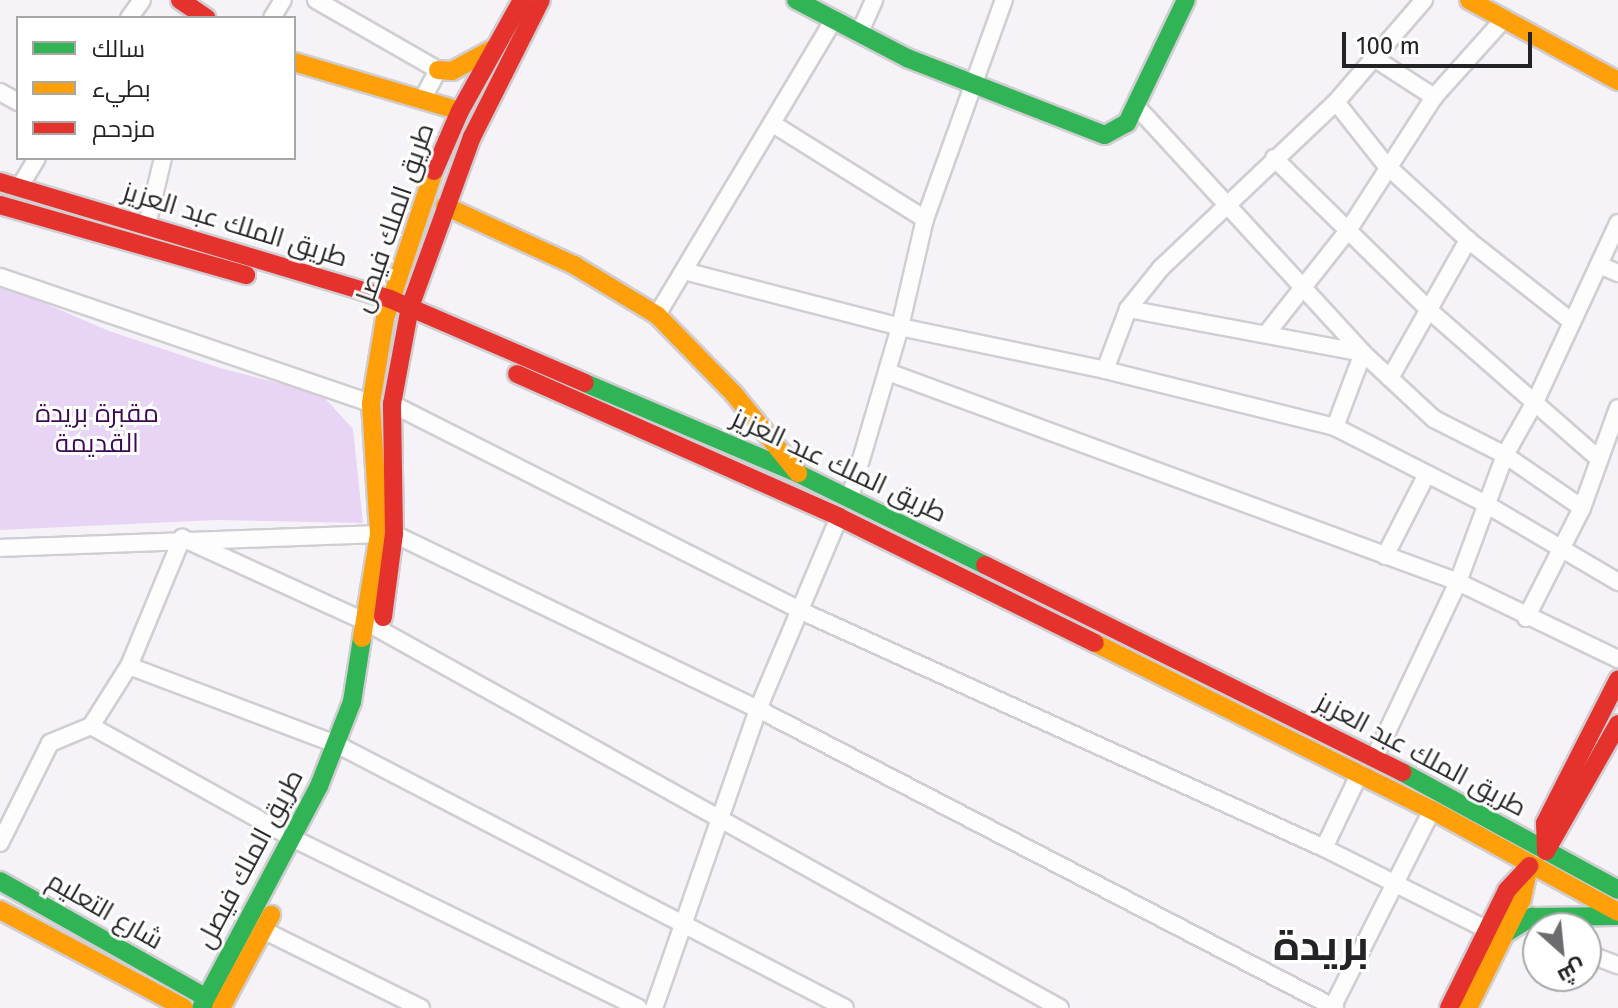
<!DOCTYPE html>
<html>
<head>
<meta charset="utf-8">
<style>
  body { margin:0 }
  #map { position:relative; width:1618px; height:1008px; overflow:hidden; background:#f5f3f7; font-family:"Fira Sans",Cairo,sans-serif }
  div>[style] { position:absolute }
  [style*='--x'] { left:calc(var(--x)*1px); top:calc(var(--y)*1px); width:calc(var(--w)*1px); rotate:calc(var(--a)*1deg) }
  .green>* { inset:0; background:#e8d5f5 }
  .roads { filter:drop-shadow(2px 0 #d0ced2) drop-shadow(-2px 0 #d0ced2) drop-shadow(0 2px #d0ced2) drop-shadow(0 -2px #d0ced2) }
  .street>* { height:16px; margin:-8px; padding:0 8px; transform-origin:8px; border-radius:8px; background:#fefdfe }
  .fast>* { height:18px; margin:-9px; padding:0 9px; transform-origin:9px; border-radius:9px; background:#30b455 }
  .slow>* { height:18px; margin:-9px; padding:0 9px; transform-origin:9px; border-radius:9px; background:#ff9f0a }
  .jam>* { height:18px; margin:-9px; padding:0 9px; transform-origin:9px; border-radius:9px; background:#e5322d }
  span { translate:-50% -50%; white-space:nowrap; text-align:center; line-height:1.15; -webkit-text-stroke:6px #fff; paint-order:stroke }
  .street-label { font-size:26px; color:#232224 }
  .park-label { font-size:26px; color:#3d0855 }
  .town-label { font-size:42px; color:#232224; font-weight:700 }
  .legend { position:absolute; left:16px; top:16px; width:280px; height:144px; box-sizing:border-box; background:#fff; border:2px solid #a7a7a7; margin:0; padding:10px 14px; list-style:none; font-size:24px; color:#232224 }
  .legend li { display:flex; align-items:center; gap:16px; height:40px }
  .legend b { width:40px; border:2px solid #a7a7a7 }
  .north { position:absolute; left:1522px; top:912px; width:80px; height:80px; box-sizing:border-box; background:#fff; border:2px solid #a7a7a7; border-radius:50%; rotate:153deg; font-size:22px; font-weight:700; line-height:32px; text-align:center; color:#232224 }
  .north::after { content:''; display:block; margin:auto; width:28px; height:36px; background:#6c6b6e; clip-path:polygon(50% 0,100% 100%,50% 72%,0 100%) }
  .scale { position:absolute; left:1342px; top:32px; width:190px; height:36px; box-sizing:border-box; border:4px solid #232224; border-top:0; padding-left:10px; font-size:24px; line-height:28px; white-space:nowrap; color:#232224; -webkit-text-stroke:6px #fff; paint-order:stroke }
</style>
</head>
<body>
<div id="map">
  <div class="green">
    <i style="clip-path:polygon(0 284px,109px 331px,220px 368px,321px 394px,353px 429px,363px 523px,217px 520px,0 530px)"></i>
  </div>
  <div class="roads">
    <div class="street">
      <i style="--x:316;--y:0;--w:141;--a:29.8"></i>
      <i style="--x:438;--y:70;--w:32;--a:118"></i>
      <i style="--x:129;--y:18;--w:22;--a:-54"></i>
      <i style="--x:272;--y:18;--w:21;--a:-59"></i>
      <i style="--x:859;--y:34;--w:37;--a:-66"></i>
      <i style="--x:1374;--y:58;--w:72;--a:33"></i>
      <i style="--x:0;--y:92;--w:21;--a:29"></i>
      <i style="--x:1336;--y:102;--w:80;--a:51.6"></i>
      <i style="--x:1386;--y:165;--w:111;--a:42.4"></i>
      <i style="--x:1468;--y:240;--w:131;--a:38.2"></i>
      <i style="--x:1137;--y:107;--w:334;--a:47.4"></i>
      <i style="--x:1363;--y:353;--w:97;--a:42.9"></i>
      <i style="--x:1434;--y:419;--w:80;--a:26.9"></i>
      <i style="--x:1505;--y:455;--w:93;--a:34.5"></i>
      <i style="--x:773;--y:124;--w:179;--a:32"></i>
      <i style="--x:1274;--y:158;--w:219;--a:44.4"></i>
      <i style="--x:1430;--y:311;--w:222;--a:41.2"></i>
      <i style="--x:19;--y:188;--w:35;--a:-59"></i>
      <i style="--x:147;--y:225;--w:69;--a:-76.6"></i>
      <i style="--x:1599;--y:265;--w:21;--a:23"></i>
      <i style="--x:684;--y:271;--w:223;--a:14.5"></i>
      <i style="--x:900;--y:327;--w:209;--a:11.8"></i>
      <i style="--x:1105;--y:370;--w:237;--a:13.9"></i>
      <i style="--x:1335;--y:427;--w:167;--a:27"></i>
      <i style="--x:1484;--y:503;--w:156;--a:30.5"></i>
      <i style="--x:0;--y:277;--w:392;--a:18.8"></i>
      <i style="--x:1128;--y:309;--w:239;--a:10.6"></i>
      <i style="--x:657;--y:315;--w:343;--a:-59.1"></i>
      <i style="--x:1267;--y:333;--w:132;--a:-51.7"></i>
      <i style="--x:1349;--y:229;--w:157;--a:-57.2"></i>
      <i style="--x:1434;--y:97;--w:105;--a:-48.1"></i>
      <i style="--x:1105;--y:370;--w:65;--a:-69.3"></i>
      <i style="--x:1128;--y:309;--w:53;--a:-51.2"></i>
      <i style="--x:1161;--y:268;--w:241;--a:-43.5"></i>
      <i style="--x:1336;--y:102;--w:135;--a:-49.2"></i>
      <i style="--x:888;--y:372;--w:607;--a:20.22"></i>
      <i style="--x:1458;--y:582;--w:178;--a:25.7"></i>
      <i style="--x:1390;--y:378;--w:159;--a:-60.5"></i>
      <i style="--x:392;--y:404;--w:456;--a:26.8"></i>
      <i style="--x:799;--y:610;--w:576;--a:24.39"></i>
      <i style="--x:1324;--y:848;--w:183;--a:26.6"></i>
      <i style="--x:1335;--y:427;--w:79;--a:-69.3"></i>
      <i style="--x:850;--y:497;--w:177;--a:-73.6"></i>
      <i style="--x:900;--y:327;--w:111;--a:-77"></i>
      <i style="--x:925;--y:219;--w:233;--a:-70.2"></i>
      <i style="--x:394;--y:534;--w:404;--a:25.7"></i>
      <i style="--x:758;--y:709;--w:650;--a:27.39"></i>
      <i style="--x:0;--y:548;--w:379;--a:-2.1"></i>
      <i style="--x:1385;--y:556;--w:92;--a:-62.9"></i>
      <i style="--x:1526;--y:618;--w:123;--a:-63"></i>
      <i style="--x:1582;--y:508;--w:106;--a:-70.2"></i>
      <i style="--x:129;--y:666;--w:223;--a:20.7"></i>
      <i style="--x:338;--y:745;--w:571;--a:27.42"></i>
      <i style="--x:91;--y:726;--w:230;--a:29.1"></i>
      <i style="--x:292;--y:838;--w:386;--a:26.1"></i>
      <i style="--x:1375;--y:757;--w:194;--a:-64.6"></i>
      <i style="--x:1458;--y:582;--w:135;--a:-69.7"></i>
      <i style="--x:1505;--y:455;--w:63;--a:-60.6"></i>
      <i style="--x:1536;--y:400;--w:195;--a:-65.1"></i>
      <i style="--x:0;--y:843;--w:112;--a:-63.4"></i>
      <i style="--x:50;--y:743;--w:44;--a:-22.5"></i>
      <i style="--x:91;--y:726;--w:71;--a:-57.7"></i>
      <i style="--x:129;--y:666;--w:139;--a:-67.5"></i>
      <i style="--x:182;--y:538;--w:202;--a:24.5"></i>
      <i style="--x:366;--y:622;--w:794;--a:29.08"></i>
      <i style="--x:1324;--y:848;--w:83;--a:-64.4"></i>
      <i style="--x:263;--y:930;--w:176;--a:26.3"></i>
      <i style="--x:1586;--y:953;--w:34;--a:21"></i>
      <i style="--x:654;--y:1008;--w:317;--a:-70.8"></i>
      <i style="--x:758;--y:709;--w:208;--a:-67.1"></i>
      <i style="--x:1332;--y:1008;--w:222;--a:-63.2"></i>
    </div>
    <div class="fast">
      <i style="--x:796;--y:0;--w:125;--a:27.6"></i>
      <i style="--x:907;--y:58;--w:212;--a:21.3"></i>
      <i style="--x:1105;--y:135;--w:25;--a:-29"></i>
      <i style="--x:1127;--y:123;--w:136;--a:-64.4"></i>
      <i style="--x:585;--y:383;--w:233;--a:23"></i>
      <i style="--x:799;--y:474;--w:207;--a:26.1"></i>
      <i style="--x:1402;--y:772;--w:246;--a:28.6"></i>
      <i style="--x:0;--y:881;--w:254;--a:29.5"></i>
      <i style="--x:1506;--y:933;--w:31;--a:-32"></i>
      <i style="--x:1532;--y:917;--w:86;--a:-0.7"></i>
      <i style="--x:201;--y:1008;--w:251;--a:-62"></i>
      <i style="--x:319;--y:786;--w:90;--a:-68.6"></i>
      <i style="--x:352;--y:702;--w:65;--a:-81.1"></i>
    </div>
    <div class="slow">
      <i style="--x:1469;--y:0;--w:170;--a:28.5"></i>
      <i style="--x:294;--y:62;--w:173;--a:16.4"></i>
      <i style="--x:438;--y:70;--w:14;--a:4"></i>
      <i style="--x:452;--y:71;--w:50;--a:-28.6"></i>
      <i style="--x:445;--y:206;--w:142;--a:24.6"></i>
      <i style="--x:574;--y:265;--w:97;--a:31.1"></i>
      <i style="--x:657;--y:315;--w:110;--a:45.7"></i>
      <i style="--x:734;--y:394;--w:102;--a:51"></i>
      <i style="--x:362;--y:638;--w:105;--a:-80.7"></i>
      <i style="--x:379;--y:534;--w:131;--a:-93.5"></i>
      <i style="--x:371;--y:403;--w:86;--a:-80.6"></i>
      <i style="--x:385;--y:318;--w:155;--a:-71.6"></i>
      <i style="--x:1095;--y:643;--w:376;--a:26.4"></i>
      <i style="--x:1432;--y:810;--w:212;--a:28.7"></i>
      <i style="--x:0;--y:910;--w:208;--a:28"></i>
      <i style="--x:221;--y:1008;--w:106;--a:-61.7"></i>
      <i style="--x:1468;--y:1008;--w:122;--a:-63.6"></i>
      <i style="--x:1522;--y:899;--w:33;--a:-78"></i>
    </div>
    <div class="jam">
      <i style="--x:180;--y:0;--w:32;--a:34"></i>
      <i style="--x:434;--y:171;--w:65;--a:-66.6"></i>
      <i style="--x:460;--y:111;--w:127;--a:-60.8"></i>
      <i style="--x:0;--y:182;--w:407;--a:16.7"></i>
      <i style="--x:390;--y:299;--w:212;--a:23.3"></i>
      <i style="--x:0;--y:205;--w:256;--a:15.9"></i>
      <i style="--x:517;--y:374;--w:352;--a:23.9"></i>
      <i style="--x:839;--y:517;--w:285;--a:26.2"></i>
      <i style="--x:985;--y:565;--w:466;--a:26.4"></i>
      <i style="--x:383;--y:617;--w:84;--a:-82.5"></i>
      <i style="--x:394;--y:534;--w:130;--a:-90.9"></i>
      <i style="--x:392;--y:404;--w:99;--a:-79.5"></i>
      <i style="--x:410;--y:307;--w:181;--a:-70"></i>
      <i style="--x:472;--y:137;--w:153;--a:-63.3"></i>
      <i style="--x:1546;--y:851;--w:28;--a:-92"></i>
      <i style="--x:1545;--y:823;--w:161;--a:-63"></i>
      <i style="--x:1546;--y:851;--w:146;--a:-60.4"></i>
      <i style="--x:1449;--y:1008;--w:131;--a:-63.8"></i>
      <i style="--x:1507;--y:890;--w:33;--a:-47"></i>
    </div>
  </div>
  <div class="street-label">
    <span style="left:394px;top:218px;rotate:-71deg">طريق الملك فيصل</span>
    <span style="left:235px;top:225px;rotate:17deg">طريق الملك عبد العزيز</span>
    <span style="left:839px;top:466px;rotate:25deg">طريق الملك عبد العزيز</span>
    <span style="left:1421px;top:755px;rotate:28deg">طريق الملك عبد العزيز</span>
    <span style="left:250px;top:859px;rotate:-62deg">طريق الملك فيصل</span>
    <span style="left:105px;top:911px;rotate:30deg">شارع التعليم</span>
  </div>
  <div class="park-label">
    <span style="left:97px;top:429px">مقبرة بريدة<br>القديمة</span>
  </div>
  <div class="town-label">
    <span style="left:1321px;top:946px">بريدة</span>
  </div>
  <ul class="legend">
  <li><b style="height:10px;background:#30b455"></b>سالك</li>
  <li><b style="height:10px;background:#ff9f0a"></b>بطيء</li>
  <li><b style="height:10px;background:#e5322d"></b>مزدحم</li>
  </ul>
  <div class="north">ش</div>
  <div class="scale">100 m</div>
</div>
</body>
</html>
